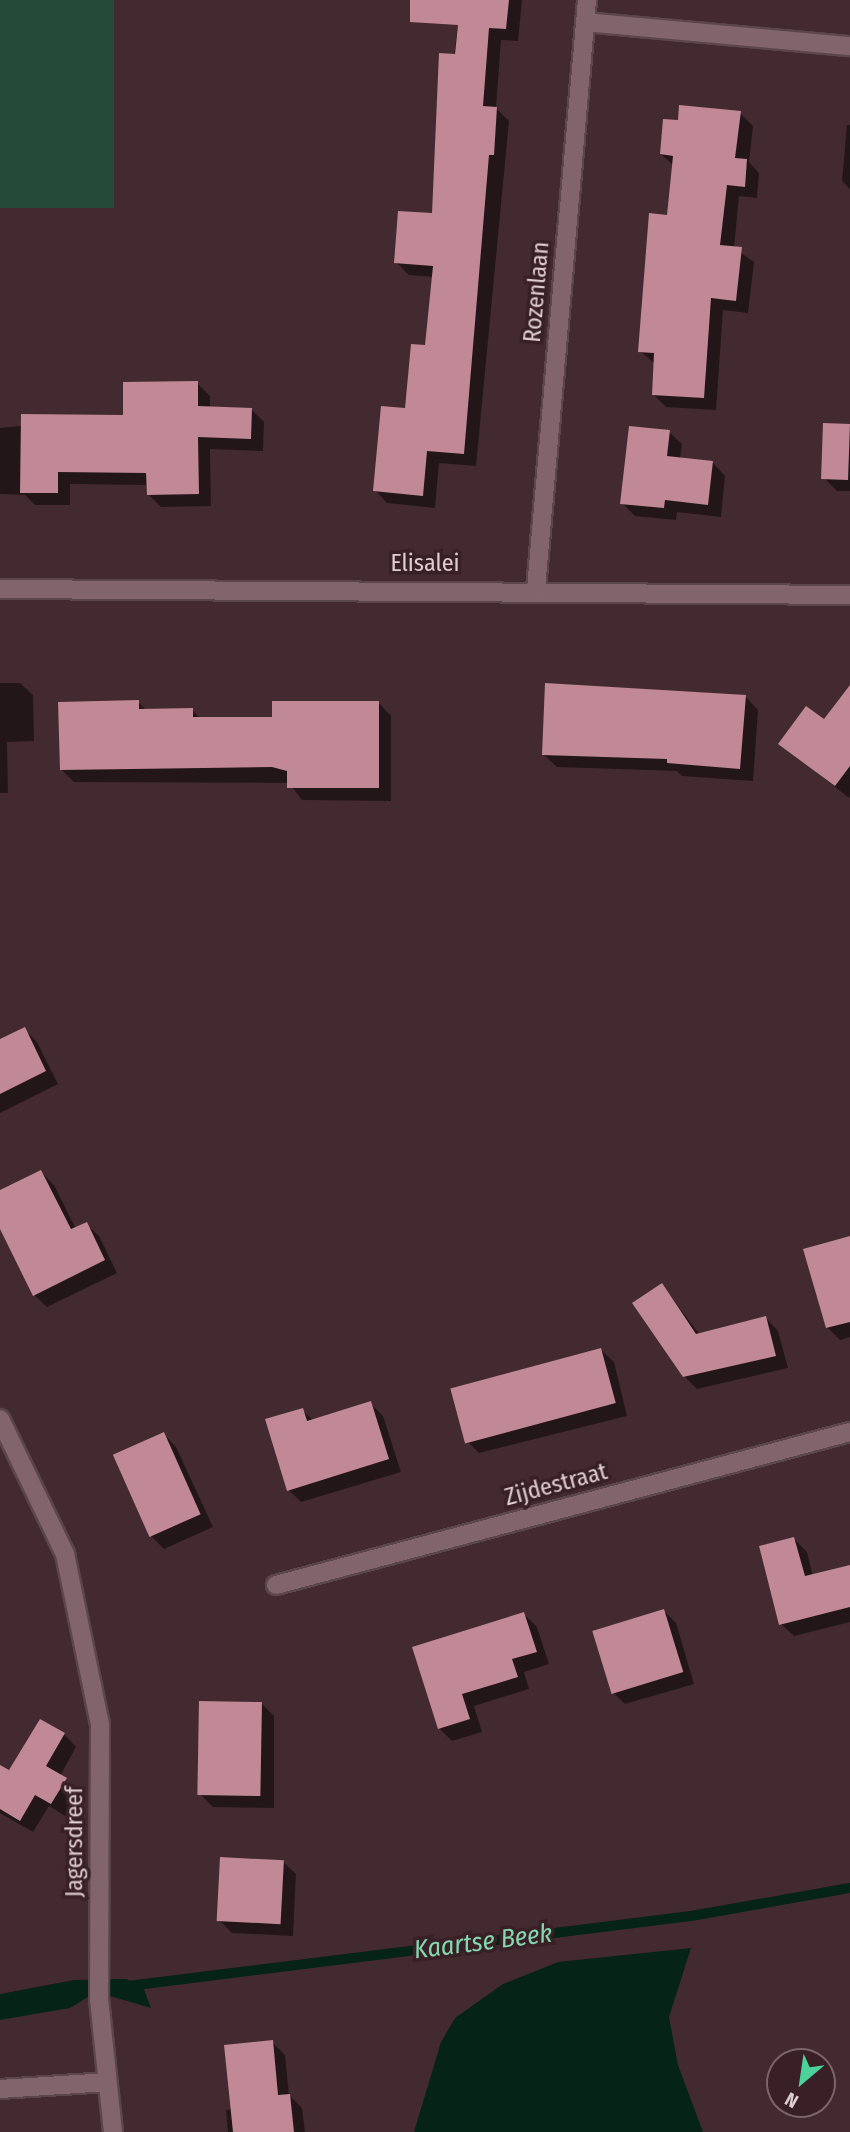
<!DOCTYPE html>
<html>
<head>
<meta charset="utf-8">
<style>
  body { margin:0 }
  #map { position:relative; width:850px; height:2132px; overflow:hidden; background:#432a30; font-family:"Fira Sans Condensed",sans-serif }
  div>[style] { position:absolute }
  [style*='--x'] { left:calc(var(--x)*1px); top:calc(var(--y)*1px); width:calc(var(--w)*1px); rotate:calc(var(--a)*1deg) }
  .green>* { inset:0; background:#254938; transform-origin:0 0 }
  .water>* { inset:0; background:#062317 }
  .shadow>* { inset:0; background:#0007 }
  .stream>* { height:10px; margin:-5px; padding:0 5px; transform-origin:5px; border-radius:5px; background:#062317 }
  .building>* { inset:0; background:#c18896; transform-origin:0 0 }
  .roads { filter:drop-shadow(2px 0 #5b464c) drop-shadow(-2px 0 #5b464c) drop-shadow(0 2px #5b464c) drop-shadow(0 -2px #5b464c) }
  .minor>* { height:18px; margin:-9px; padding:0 9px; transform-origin:9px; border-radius:9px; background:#82656c }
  span { translate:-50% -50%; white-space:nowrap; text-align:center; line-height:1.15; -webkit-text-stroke:7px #382026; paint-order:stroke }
  .street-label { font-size:24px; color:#decdd1 }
  .water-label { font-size:26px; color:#84d8af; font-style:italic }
  .north { position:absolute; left:766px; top:2048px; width:70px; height:70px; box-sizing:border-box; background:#382026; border:2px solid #7a656a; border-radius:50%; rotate:209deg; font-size:19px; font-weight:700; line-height:28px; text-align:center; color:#decdd1 }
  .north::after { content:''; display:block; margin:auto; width:24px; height:32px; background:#4dd39a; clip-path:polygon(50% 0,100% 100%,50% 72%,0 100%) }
</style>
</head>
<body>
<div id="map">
  <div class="green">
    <i style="left:0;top:0;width:114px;height:208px"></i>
  </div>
  <div class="water">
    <i style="clip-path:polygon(691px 1948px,669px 2017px,678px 2065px,703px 2132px,414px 2132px,441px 2042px,455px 2018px,503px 1984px,558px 1962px)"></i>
    <i style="clip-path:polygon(126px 1979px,143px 1987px,151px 2008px,110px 1996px,88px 1997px,70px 2008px,0 2020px,0 1994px,74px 1980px)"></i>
  </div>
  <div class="shadow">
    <i style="clip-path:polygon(461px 0,522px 0,518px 41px,501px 40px,496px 108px,509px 121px,476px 466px,439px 463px,435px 508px,387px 503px,375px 490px,427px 347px,434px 277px,409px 275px,396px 262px,434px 215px)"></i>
    <i style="clip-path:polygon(740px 113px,753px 126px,749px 162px,759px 173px,757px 198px,739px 196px,734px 248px,754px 262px,748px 313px,723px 310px,716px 410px,666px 407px,653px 394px,655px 364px,640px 351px,650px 215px,668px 217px,674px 166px,661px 154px,679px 122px)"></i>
    <i style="clip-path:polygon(847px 125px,850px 125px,850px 189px,842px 181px)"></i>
    <i style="clip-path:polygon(197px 383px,210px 396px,210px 408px,251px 409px,264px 422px,263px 451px,210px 449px,211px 506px,161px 507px,148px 494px,148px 485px,70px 484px,70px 505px,35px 505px,25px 495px,0 494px,0 428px,125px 416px)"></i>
    <i style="clip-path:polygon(850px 425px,850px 491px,837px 491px,824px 478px)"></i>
    <i style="clip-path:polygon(669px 432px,682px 444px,680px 459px,713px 463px,725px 476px,721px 517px,677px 512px,676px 520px,635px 516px,622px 503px)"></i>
    <i style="clip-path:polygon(0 683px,20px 683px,33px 695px,34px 741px,7px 742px,8px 793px,0 793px)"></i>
    <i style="clip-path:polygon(746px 697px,758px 710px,753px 781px,682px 776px,677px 771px,557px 767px,544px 755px)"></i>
    <i style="clip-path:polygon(138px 702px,146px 710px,192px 710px,201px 719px,274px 719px,379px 703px,391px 716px,391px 801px,302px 800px,289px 783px,74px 782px,61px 769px)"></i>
    <i style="clip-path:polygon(850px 710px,850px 796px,849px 798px,780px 743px)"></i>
    <i style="clip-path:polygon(24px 1029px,37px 1042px,58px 1084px,0 1113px,0 1041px)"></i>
    <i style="clip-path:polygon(41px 1172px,54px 1185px,76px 1229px,86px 1224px,99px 1236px,117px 1273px,47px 1307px,34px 1295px,0 1225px,0 1192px)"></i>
    <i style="clip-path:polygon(850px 1237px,850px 1337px,840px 1340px,827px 1327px)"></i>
    <i style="clip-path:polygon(662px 1285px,700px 1335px,766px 1318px,778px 1331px,788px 1368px,697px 1389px,684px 1376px)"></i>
    <i style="clip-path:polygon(601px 1350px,614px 1362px,627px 1416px,479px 1453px,466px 1440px)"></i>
    <i style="clip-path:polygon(370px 1403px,383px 1416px,401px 1472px,301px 1502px,289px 1490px,302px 1410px,314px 1421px)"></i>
    <i style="clip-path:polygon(164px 1434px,176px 1447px,213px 1527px,164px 1549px,151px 1536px)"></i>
    <i style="clip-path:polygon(794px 1539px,807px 1552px,813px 1576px,850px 1567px,850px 1622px,794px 1636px,781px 1624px)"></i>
    <i style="clip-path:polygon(664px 1611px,676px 1623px,694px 1684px,625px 1704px,612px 1692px)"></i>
    <i style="clip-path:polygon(524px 1614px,537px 1627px,549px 1664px,524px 1672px,529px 1689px,474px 1706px,482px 1732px,452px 1741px,439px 1728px,414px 1648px)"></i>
    <i style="clip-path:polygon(261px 1703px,274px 1716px,274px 1808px,213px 1807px,200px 1794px)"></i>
    <i style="clip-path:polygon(64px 1734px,76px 1747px,60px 1776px,79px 1792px,65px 1816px,49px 1806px,33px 1832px,0 1813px,0 1767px,10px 1773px)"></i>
    <i style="clip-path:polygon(283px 1862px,296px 1874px,293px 1936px,232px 1933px,219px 1920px)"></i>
    <i style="clip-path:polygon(272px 2042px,285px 2055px,289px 2095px,302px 2108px,305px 2132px,228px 2132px,226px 2110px,233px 2109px)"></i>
  </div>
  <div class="stream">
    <i style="--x:128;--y:1986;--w:567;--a:-7.09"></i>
    <i style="--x:691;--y:1916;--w:161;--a:-10"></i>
  </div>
  <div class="building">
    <i style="clip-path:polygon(410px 0,509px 0,506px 29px,489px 28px,483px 106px,497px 107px,494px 155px,489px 155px,464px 454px,427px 451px,423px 496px,373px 491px,381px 406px,405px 408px,411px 344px,425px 345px,433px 266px,394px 263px,398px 211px,432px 213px,439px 53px,455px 54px,458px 25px,410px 22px)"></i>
    <i style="clip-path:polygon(679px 105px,741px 111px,735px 158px,747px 159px,745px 187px,727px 185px,720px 245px,742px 247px,736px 301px,711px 298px,704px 398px,652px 395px,654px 353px,638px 352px,649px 213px,667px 215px,673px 156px,660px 154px,663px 119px,678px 120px)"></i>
    <i style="clip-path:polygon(198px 381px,198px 406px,252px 408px,251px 439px,198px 437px,199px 494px,147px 495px,146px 473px,58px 472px,58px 493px,20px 493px,21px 414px,123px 415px,123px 382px)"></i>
    <i style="left:823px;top:423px;width:27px;height:56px;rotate:2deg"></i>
    <i style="clip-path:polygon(629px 426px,670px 430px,667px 456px,713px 461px,708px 505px,665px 500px,664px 508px,620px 504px)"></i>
    <i style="clip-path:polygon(545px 683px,746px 695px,740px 769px,667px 763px,667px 759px,542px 755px)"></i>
    <i style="clip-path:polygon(850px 685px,850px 766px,835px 786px,778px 744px,806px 706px,824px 719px)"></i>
    <i style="clip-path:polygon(139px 700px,139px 709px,193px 708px,193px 717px,272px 717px,272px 701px,379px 701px,379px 788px,287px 788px,287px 771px,272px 767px,60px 770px,58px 702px)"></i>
    <i style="clip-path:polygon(25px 1027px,46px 1071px,0 1094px,0 1039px)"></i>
    <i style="clip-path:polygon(41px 1170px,71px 1229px,87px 1222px,105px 1260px,33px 1296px,0 1229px,0 1190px)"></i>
    <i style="clip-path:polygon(850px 1236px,850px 1322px,826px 1328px,803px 1249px)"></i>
    <i style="clip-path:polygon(662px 1283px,696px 1334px,766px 1316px,776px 1356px,683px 1377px,632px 1303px)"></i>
    <i style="left:601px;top:1348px;width:57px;height:156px;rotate:75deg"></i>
    <i style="clip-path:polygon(371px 1401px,389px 1459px,287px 1491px,265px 1419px,303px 1408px,307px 1421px)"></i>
    <i style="left:164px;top:1432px;width:90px;height:56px;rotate:66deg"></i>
    <i style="clip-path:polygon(794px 1537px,805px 1576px,850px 1565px,850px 1607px,779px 1625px,759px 1546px)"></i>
    <i style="left:664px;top:1609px;width:66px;height:75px;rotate:73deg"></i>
    <i style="clip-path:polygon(524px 1612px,537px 1652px,512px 1659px,518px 1677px,462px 1694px,470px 1719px,438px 1729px,412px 1647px)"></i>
    <i style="left:199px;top:1701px;width:63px;height:94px;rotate:1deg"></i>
    <i style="clip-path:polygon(40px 1719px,65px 1733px,46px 1766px,67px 1778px,51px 1804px,35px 1795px,20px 1821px,0 1809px,0 1765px,9px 1770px)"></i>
    <i style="left:220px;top:1857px;width:64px;height:64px;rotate:3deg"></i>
    <i style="clip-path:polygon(273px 2040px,278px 2095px,290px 2094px,294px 2132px,233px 2132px,224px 2045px)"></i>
  </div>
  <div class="roads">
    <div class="minor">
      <i style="--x:585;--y:22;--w:266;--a:5.2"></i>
      <i style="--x:0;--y:589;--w:850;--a:0.4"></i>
      <i style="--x:536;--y:589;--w:591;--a:-85.05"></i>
      <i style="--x:0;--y:1419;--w:150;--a:64.3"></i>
      <i style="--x:65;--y:1554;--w:174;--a:78.4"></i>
      <i style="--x:100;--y:1724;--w:275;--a:90.2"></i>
      <i style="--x:99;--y:1999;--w:134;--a:84"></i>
      <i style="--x:276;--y:1585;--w:594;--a:-14.93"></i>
      <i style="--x:0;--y:2089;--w:107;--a:-3.7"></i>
    </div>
  </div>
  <div class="street-label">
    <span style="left:537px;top:292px;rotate:-85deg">Rozenlaan</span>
    <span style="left:425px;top:564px">Elisalei</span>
    <span style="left:556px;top:1485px;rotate:-15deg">Zijdestraat</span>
    <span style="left:75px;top:1842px;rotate:-90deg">Jagersdreef</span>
  </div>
  <div class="water-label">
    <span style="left:483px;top:1942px;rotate:-7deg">Kaartse Beek</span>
  </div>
  <div class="north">N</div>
</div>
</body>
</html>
